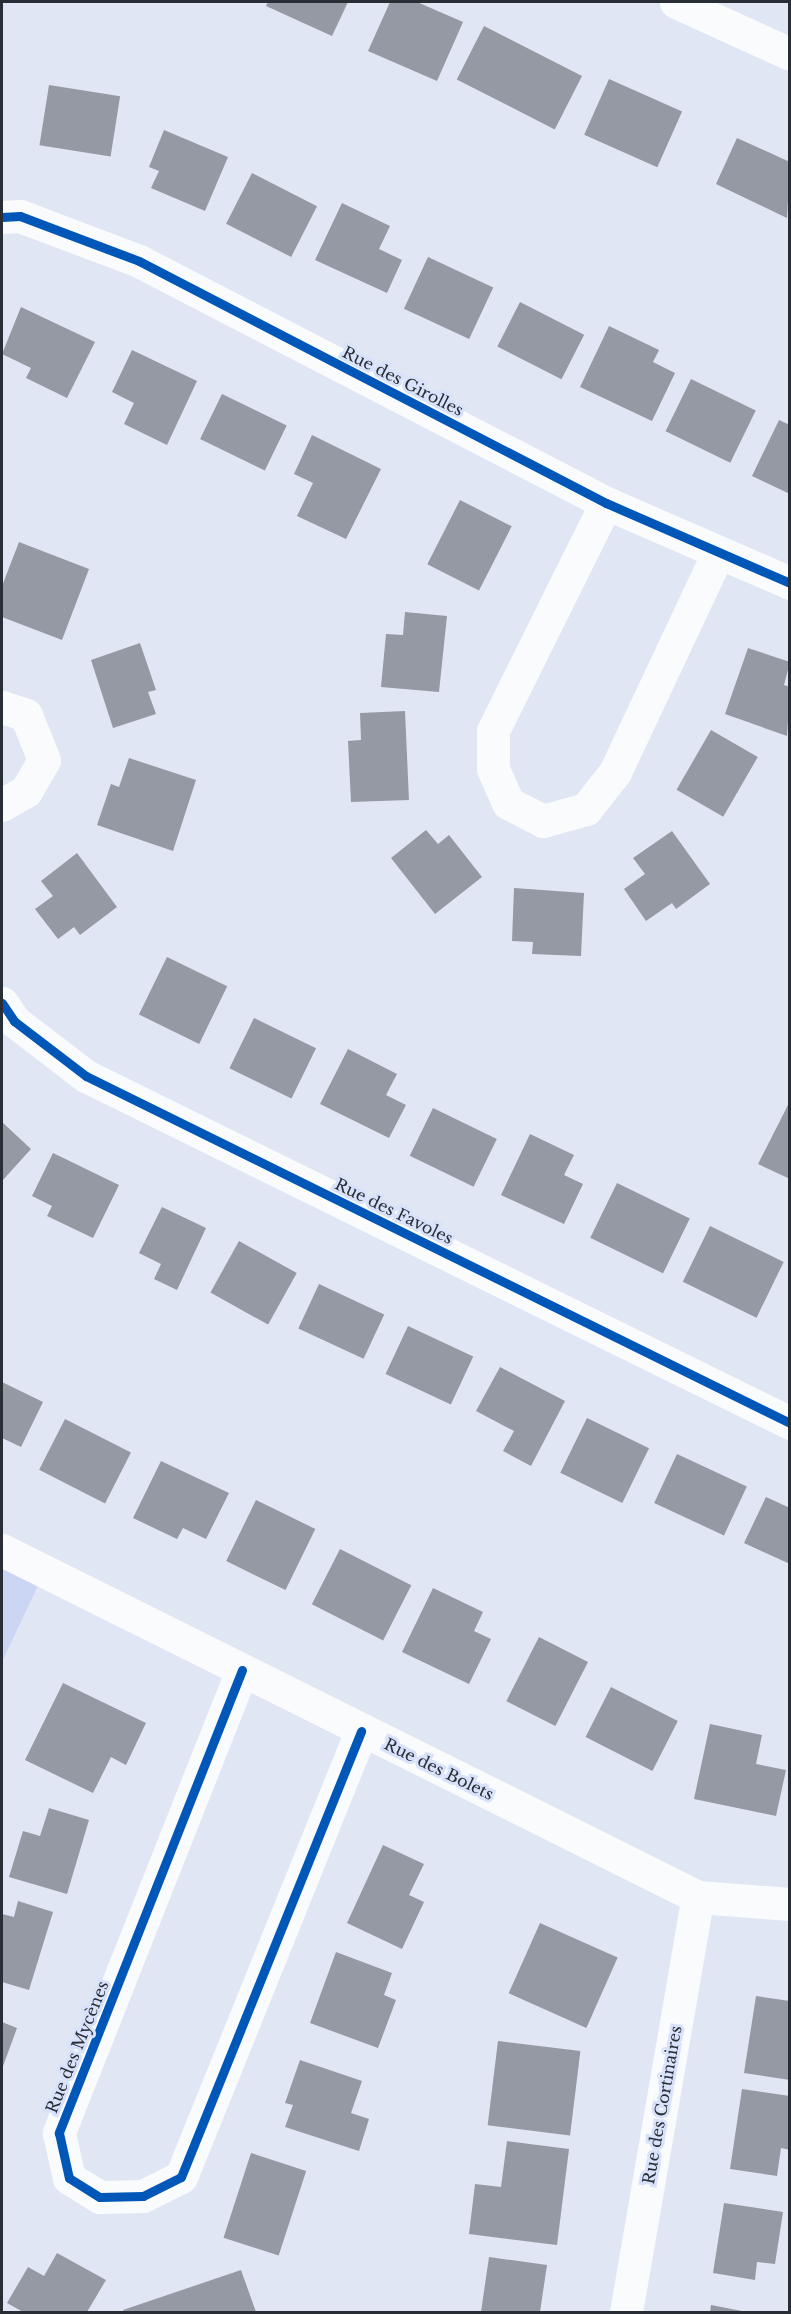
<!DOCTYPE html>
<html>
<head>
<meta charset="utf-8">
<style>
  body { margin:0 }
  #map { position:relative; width:791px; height:2314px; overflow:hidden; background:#e0e6f3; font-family:"Libre Baskerville",serif }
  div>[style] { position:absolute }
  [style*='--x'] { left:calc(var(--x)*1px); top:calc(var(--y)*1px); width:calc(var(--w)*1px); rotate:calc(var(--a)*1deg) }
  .green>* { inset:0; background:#cbd6f5 }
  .building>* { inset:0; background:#9599a3; transform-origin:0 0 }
  .minor>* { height:33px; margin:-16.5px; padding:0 16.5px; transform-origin:16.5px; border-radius:16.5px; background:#fafbfd }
  .cycleway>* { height:9px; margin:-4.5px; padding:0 4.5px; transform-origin:4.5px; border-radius:4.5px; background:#0057b8 }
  span { translate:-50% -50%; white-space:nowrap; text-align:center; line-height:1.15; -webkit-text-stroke:6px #d8e2fb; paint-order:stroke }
  .street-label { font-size:16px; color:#292d36 }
  .frame { position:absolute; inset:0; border:3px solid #292d36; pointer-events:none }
</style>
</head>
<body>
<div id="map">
  <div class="green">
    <i style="clip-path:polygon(2px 1556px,42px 1577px,2px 1662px)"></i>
  </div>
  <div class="building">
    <i style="clip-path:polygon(268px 2px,348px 2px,332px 36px,266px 6px)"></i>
    <i style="clip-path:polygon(390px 2px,417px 2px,463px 22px,437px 81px,368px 51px)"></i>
    <i style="left:484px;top:26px;width:110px;height:60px;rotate:27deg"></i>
    <i style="left:609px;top:79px;width:80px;height:61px;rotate:24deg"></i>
    <i style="left:49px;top:85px;width:72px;height:61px;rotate:9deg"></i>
    <i style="clip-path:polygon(164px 130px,228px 157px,205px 211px,151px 188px,159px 171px,149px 167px)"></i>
    <i style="clip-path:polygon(737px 138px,790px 162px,787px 218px,716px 184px)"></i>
    <i style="left:252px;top:173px;width:73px;height:57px;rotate:27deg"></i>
    <i style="clip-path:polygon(342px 203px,390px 226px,379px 249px,402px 260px,387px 293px,315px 260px)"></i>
    <i style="left:428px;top:257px;width:72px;height:57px;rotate:25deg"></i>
    <i style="left:520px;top:302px;width:72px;height:50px;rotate:27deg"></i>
    <i style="clip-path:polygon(21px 307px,95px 342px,67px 398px,26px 378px,31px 368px,2px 354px)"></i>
    <i style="clip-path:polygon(609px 326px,659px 350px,653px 362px,675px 373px,652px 421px,580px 387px)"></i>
    <i style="clip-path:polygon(132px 350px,197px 381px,167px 445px,124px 424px,134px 403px,112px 392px)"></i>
    <i style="left:691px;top:379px;width:72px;height:58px;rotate:26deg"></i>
    <i style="left:222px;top:394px;width:72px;height:50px;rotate:26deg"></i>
    <i style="clip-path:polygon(779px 420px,790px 425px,790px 494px,752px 476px)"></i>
    <i style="clip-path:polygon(312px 435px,381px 469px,346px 539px,297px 516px,313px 483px,294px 474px)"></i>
    <i style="left:460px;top:500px;width:58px;height:72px;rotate:27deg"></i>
    <i style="clip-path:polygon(19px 542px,89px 569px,62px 640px,2px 617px,2px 586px)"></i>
    <i style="clip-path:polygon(405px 612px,447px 616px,439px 692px,381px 687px,386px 634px,403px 635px)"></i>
    <i style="clip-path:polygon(140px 643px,156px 690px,148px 692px,156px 714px,113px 728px,91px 660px)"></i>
    <i style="clip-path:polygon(748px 648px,790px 662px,784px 685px,790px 687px,787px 736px,725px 714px)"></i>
    <i style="clip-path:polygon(405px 711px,409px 800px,351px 802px,348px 741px,361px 740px,360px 713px)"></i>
    <i style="left:711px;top:730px;width:54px;height:69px;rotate:30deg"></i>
    <i style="clip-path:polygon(129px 758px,196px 780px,173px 851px,97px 825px,111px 784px,119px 787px)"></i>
    <i style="clip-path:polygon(426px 830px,438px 844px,449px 835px,482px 877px,435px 914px,391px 858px)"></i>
    <i style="clip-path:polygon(672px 831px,710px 884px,676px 909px,672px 903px,646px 921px,624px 889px,645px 874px,633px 858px)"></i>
    <i style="clip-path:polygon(77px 853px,117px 907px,80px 935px,74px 927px,58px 939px,35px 909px,53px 896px,41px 881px)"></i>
    <i style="clip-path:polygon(514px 888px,584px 893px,581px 956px,532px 954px,533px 942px,512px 941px)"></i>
    <i style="left:167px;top:957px;width:67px;height:64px;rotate:26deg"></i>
    <i style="left:254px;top:1018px;width:69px;height:56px;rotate:26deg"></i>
    <i style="clip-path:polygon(348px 1049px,397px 1074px,386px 1095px,406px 1105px,389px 1138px,320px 1104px)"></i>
    <i style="clip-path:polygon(790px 1101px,790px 1179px,758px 1164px)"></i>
    <i style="left:433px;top:1108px;width:71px;height:53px;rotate:26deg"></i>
    <i style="clip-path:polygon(2px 1122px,31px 1149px,2px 1181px)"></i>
    <i style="clip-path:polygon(530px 1134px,574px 1155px,564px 1175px,583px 1184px,564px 1224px,501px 1195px)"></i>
    <i style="clip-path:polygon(53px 1153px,119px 1185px,93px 1238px,47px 1216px,52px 1206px,32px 1196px)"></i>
    <i style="left:617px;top:1183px;width:81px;height:61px;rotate:26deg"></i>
    <i style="clip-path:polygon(162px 1207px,206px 1228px,177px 1290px,154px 1279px,161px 1264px,139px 1253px)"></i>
    <i style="left:710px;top:1226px;width:82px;height:62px;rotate:26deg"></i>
    <i style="left:239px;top:1241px;width:66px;height:59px;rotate:29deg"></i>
    <i style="left:319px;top:1284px;width:72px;height:49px;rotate:25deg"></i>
    <i style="left:408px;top:1326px;width:72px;height:53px;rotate:25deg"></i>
    <i style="clip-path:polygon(500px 1367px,565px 1401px,531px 1466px,503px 1451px,514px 1431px,476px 1411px)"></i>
    <i style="clip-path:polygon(2px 1382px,43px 1402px,21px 1447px,2px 1438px)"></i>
    <i style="left:587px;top:1418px;width:69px;height:61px;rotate:26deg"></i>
    <i style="left:65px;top:1419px;width:74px;height:57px;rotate:27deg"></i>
    <i style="left:677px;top:1454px;width:77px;height:54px;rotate:25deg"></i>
    <i style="clip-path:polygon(161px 1461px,229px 1493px,206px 1539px,183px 1528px,177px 1539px,133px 1518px)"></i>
    <i style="clip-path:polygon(766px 1497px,790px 1508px,790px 1564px,744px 1543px)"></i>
    <i style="left:256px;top:1500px;width:66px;height:68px;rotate:26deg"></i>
    <i style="left:340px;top:1549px;width:80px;height:62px;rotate:27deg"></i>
    <i style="clip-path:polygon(433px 1588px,483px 1612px,474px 1631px,491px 1639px,469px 1684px,402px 1652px)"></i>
    <i style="left:539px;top:1637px;width:55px;height:72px;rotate:27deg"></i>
    <i style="clip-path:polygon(63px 1683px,146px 1723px,126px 1765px,111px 1757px,93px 1793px,25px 1760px)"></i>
    <i style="left:611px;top:1687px;width:75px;height:56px;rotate:27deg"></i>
    <i style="clip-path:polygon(710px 1724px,762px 1735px,756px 1764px,786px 1770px,776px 1816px,694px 1799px)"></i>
    <i style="clip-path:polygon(49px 1808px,89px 1820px,67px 1894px,9px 1877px,23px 1831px,40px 1836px)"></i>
    <i style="clip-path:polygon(383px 1845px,424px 1864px,409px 1895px,424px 1902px,402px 1949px,347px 1923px)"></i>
    <i style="clip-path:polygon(18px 1901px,53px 1912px,29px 1990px,2px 1982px,2px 1914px,14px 1917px)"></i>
    <i style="left:540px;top:1923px;width:85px;height:77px;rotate:24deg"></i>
    <i style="clip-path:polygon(336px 1952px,392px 1973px,384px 1995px,396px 2000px,378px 2048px,310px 2023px)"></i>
    <i style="clip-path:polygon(756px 1996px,790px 2001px,790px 2080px,744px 2073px)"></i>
    <i style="clip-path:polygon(2px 2022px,17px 2028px,2px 2069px)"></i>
    <i style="left:498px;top:2041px;width:83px;height:85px;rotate:7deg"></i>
    <i style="clip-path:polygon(300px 2060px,362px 2081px,351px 2113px,369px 2119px,359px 2151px,285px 2127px,293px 2105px,285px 2103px)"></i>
    <i style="clip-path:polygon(742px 2089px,790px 2096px,790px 2150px,781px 2148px,777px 2176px,730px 2169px)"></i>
    <i style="clip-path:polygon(507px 2141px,569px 2149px,557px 2245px,469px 2234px,475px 2184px,501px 2187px)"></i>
    <i style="left:251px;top:2153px;width:58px;height:89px;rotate:18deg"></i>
    <i style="clip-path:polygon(724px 2203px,783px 2212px,775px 2264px,757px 2262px,755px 2280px,713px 2273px)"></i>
    <i style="clip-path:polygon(57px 2253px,106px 2280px,87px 2312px,23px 2312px,7px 2303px,28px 2267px,44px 2276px)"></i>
    <i style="clip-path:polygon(489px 2257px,547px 2265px,540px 2312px,481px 2312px)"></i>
    <i style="clip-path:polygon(241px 2270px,256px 2312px,124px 2312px,123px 2310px)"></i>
    <i style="clip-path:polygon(711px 2305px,742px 2311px,741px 2312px,710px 2312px)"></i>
  </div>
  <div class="minor">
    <i style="--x:676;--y:2;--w:125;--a:24.5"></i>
    <i style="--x:2;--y:217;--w:18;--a:-3"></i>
    <i style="--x:20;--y:216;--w:127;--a:20.7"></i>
    <i style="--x:139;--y:261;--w:526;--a:27.39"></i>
    <i style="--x:606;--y:503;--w:201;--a:23.5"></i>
    <i style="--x:606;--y:503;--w:254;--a:116.4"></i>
    <i style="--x:493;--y:731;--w:38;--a:90"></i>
    <i style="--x:493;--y:769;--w:37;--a:66"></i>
    <i style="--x:508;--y:803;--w:39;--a:27"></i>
    <i style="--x:543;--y:821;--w:45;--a:-15.6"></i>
    <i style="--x:586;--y:809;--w:47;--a:-51.9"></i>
    <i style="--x:615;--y:772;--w:242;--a:-64.8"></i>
    <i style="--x:2;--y:707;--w:25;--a:18"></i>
    <i style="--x:26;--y:715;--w:48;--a:68.2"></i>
    <i style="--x:44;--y:760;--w:36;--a:120"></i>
    <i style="--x:26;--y:791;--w:28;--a:150"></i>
    <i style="--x:2;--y:1003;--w:22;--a:56"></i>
    <i style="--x:14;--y:1021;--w:91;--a:37.4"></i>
    <i style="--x:86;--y:1076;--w:785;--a:26.24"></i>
    <i style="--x:2;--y:1550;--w:778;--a:26.5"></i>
    <i style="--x:698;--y:1897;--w:92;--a:4.4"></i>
    <i style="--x:242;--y:1670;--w:498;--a:111.6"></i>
    <i style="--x:59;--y:2133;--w:46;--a:77.5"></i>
    <i style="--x:69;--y:2178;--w:36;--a:32"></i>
    <i style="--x:100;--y:2197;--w:43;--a:-1.3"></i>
    <i style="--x:143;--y:2196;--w:42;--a:-26.6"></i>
    <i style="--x:181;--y:2177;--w:481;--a:-68"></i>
    <i style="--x:626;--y:2312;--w:421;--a:-80.2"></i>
  </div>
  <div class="cycleway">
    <i style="--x:2;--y:217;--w:18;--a:-3"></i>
    <i style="--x:20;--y:216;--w:127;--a:20.7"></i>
    <i style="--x:139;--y:261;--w:526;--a:27.39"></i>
    <i style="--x:606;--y:503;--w:201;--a:23.5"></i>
    <i style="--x:2;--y:1003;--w:22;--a:56"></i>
    <i style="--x:14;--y:1021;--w:91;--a:37.4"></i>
    <i style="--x:86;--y:1076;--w:785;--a:26.24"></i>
    <i style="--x:242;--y:1670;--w:498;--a:111.6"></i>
    <i style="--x:59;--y:2133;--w:46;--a:77.5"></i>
    <i style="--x:69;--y:2178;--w:36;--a:32"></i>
    <i style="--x:100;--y:2197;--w:43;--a:-1.3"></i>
    <i style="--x:143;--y:2196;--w:42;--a:-26.6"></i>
    <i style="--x:181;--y:2177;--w:481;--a:-68"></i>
  </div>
  <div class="street-label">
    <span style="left:403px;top:381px;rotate:27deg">Rue des Girolles</span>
    <span style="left:394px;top:1211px;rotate:26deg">Rue des Favoles</span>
    <span style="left:439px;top:1769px;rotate:26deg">Rue des Bolets</span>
    <span style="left:77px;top:2047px;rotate:-68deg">Rue des Mycènes</span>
    <span style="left:662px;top:2105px;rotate:-80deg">Rue des Cortinaires</span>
  </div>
  <div class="frame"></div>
</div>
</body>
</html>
